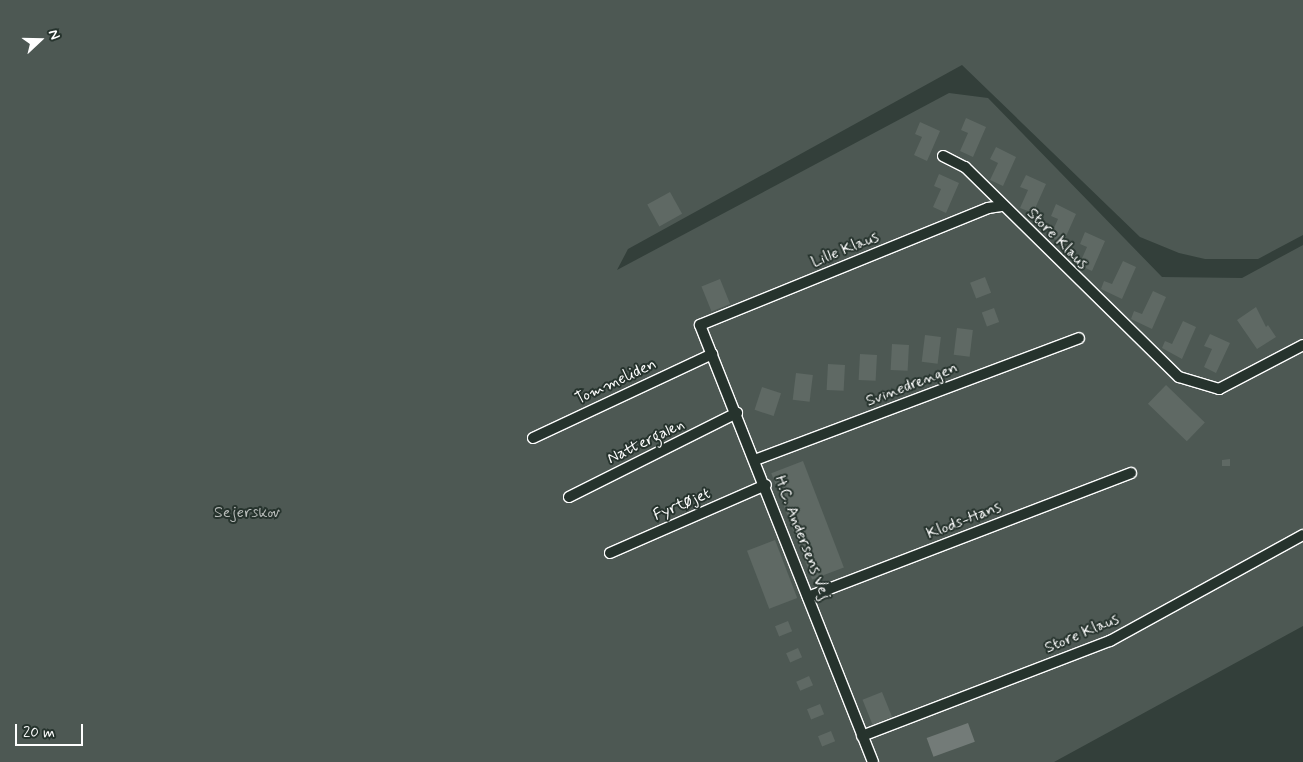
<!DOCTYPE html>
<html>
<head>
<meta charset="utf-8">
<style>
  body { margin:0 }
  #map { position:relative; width:1303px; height:762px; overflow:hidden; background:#333f3a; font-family:Mynerve,sans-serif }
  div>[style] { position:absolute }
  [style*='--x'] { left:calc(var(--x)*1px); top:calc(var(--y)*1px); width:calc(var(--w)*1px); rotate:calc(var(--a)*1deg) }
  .green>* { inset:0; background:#4d5853 }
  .water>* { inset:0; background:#737b78; transform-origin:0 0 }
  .building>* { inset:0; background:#5f6964; transform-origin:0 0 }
  .roads { filter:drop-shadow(1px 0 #fff) drop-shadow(-1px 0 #fff) drop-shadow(0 1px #fff) drop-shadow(0 -1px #fff) }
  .lane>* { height:10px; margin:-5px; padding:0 5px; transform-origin:5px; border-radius:5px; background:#26332d }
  span { translate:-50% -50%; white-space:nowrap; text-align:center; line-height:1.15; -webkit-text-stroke:4px #26332d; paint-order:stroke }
  .street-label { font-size:16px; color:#fff }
  .park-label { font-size:16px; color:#b8bcba }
  .north { position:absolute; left:15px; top:15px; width:50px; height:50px; -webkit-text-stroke:4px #26332d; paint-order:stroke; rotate:69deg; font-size:14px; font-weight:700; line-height:20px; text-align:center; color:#fff }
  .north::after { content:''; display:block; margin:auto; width:18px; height:22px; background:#fff; clip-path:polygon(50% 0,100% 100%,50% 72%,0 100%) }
  .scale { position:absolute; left:15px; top:724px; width:68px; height:22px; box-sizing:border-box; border:2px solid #fff; border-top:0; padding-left:6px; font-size:15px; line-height:18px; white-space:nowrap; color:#fff; -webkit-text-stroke:4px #26332d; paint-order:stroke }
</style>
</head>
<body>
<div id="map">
  <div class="green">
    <i style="clip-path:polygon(0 0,1303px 0,1303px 235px,1258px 259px,1205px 259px,1179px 253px,1140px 237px,962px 65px,628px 249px,617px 270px,949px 93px,988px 98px,1162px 277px,1242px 278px,1303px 245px,1303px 626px,1054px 762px,0 762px)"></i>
  </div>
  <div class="water">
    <i style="left:968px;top:723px;width:20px;height:44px;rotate:70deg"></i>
  </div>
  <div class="building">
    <i style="clip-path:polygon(966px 118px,986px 127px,973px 157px,960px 151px,968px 133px,961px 130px)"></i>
    <i style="clip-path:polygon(920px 122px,940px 131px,927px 161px,914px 155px,922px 137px,915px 134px)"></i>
    <i style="clip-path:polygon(996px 147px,1016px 157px,1003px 186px,990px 180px,998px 163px,990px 159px)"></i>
    <i style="clip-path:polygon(939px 174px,959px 183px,946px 213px,933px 207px,941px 189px,934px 186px)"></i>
    <i style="clip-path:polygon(1026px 175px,1046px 184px,1033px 213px,1020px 208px,1028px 190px,1020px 187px)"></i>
    <i style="left:670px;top:192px;width:25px;height:26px;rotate:61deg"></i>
    <i style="clip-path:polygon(1056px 204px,1076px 214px,1063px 243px,1050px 237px,1058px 219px,1051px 216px)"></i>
    <i style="clip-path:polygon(1085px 232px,1105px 241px,1092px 271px,1079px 265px,1087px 247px,1080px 244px)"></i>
    <i style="clip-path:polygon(1123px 261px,1136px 267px,1122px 299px,1101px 289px,1104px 281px,1112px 284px)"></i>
    <i style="left:985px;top:277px;width:17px;height:16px;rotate:69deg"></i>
    <i style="left:720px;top:279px;width:27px;height:20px;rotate:68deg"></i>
    <i style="clip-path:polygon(1153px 291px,1166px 297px,1152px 329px,1131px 319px,1134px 311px,1142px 314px)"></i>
    <i style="clip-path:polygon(1256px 307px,1266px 327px,1268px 325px,1276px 337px,1257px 349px,1237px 320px)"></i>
    <i style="left:994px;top:308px;width:15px;height:13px;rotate:70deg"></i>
    <i style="clip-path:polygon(1183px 321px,1196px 327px,1182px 359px,1162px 348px,1165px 341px,1172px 344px)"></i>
    <i style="left:957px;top:328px;width:16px;height:27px;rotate:7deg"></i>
    <i style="clip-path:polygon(1210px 334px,1230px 343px,1216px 373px,1204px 367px,1212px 349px,1204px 346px)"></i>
    <i style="left:925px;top:335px;width:16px;height:27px;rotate:7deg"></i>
    <i style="left:892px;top:344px;width:17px;height:26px;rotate:3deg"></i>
    <i style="left:860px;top:354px;width:17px;height:26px;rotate:3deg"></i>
    <i style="left:828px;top:364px;width:17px;height:26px;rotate:3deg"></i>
    <i style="left:796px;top:373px;width:17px;height:27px;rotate:7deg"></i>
    <i style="left:1166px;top:385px;width:54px;height:26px;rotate:44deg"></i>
    <i style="left:762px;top:387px;width:20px;height:24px;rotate:18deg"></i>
    <i style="clip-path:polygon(1230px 459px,1230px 466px,1222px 466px,1222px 460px)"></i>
    <i style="left:803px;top:461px;width:114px;height:34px;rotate:69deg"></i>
    <i style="left:775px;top:540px;width:62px;height:30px;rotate:69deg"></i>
    <i style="left:788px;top:621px;width:11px;height:14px;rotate:68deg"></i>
    <i style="left:798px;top:648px;width:10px;height:13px;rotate:66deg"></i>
    <i style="left:809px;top:676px;width:10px;height:14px;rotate:66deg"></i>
    <i style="left:882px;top:692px;width:27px;height:21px;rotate:68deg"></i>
    <i style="left:820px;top:704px;width:11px;height:14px;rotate:68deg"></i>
    <i style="left:831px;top:731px;width:11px;height:14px;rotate:68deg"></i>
  </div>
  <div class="roads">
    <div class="lane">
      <i style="--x:943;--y:156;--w:25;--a:27"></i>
      <i style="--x:965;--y:167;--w:300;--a:44.5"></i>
      <i style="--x:1179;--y:377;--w:42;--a:16.7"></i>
      <i style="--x:1219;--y:389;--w:95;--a:-27.6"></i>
      <i style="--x:533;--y:438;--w:198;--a:-25.1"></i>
      <i style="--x:755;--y:460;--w:346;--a:-20.6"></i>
      <i style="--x:569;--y:497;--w:188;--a:-26.6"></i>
      <i style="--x:610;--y:553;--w:170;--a:-23.6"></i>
      <i style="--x:808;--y:597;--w:346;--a:-21"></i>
      <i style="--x:862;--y:736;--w:266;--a:-21"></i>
      <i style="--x:1110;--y:641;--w:220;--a:-28.8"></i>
      <i style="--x:873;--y:762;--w:470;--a:-111.6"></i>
      <i style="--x:700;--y:325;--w:311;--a:-22.1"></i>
      <i style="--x:988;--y:208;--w:15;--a:-8"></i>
    </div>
  </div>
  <div class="street-label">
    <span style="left:1057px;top:239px;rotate:45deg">Store Klaus</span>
    <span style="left:845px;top:250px;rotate:-22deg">Lille Klaus</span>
    <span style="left:616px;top:382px;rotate:-25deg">Tommeliden</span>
    <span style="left:912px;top:385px;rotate:-21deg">Svinedrengen</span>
    <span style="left:646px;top:442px;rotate:-26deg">Nattergalen</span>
    <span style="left:682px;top:505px;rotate:-23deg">Fyrtøjet</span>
    <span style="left:964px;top:521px;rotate:-21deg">Klods-Hans</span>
    <span style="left:802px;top:538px;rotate:69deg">H.C. Andersens Vej</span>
    <span style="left:1082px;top:634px;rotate:-23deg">Store Klaus</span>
  </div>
  <div class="park-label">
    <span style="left:247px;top:513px">Sejerskov</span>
  </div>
  <div class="north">N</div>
  <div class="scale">20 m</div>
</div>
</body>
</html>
